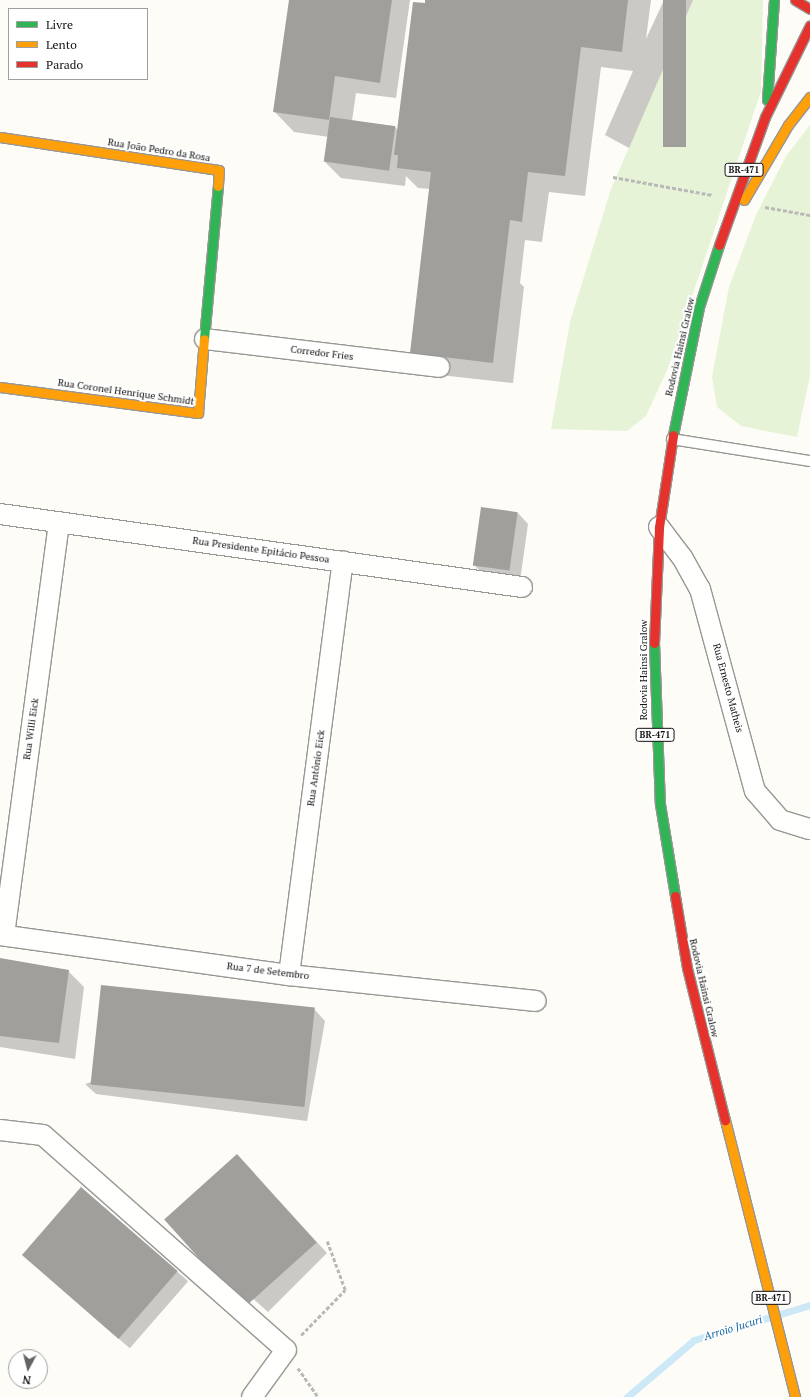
<!DOCTYPE html>
<html>
<head>
<meta charset="utf-8">
<style>
  body { margin:0 }
  #map { position:relative; width:810px; height:1397px; overflow:hidden; background:#fdfcf7; font-family:"PT Serif",serif }
  div>[style] { position:absolute }
  [style*='--x'] { left:calc(var(--x)*1px); top:calc(var(--y)*1px); width:calc(var(--w)*1px); rotate:calc(var(--a)*1deg) }
  .green>* { inset:0; background:#e7f3d7 }
  .shadow>* { inset:0; background:#0003; transform-origin:0 0 }
  .stream>* { height:7px; margin:-3.5px; padding:0 3.5px; transform-origin:3.5px; border-radius:3.5px; background:#cde8f7 }
  .building>* { inset:0; background:#a19f9c; transform-origin:0 0 }
  .path>* { height:2.5px; margin-top:-1.25px; transform-origin:0; background:repeating-linear-gradient(90deg,#b9b9b8 0 4px,transparent 0 6px) }
  .roads { filter:drop-shadow(1px 0 #979795) drop-shadow(-1px 0 #979795) drop-shadow(0 1px #979795) drop-shadow(0 -1px #979795) }
  .lane>* { height:10px; margin:-5px; padding:0 5px; transform-origin:5px; border-radius:5px; background:#fffffe }
  .street>* { height:20px; margin:-10px; padding:0 10px; transform-origin:10px; border-radius:10px; background:#fffffe }
  .fast>* { height:9px; margin:-4.5px; padding:0 4.5px; transform-origin:4.5px; border-radius:4.5px; background:#30b455 }
  .slow>* { height:9px; margin:-4.5px; padding:0 4.5px; transform-origin:4.5px; border-radius:4.5px; background:#ff9f0a }
  .jam>* { height:9px; margin:-4.5px; padding:0 4.5px; transform-origin:4.5px; border-radius:4.5px; background:#e5322d }
  span { translate:-50% -50%; white-space:nowrap; text-align:center; line-height:1.15; -webkit-text-stroke:4px #fff; paint-order:stroke }
  .shield-label span { padding:1px 3px; background:#fff; border:1px solid; border-radius:3px; -webkit-text-stroke-width:0 }
  .shield-label { font-size:9px; color:#111; font-weight:700 }
  .street-label { font-size:10px; color:#111 }
  .water-label { font-size:11px; color:#1768a6; font-style:italic }
  .legend { position:absolute; left:8px; top:8px; width:140px; height:72px; box-sizing:border-box; background:#fff; border:1px solid #a0a0a0; margin:0; padding:5px 7px; list-style:none; font-size:12px; color:#111 }
  .legend li { display:flex; align-items:center; gap:8px; height:20px }
  .legend b { width:20px; border:1px solid #a0a0a0 }
  .north { position:absolute; left:8px; top:1349px; width:40px; height:40px; box-sizing:border-box; background:#fff; border:1px solid #a0a0a0; border-radius:50%; rotate:187deg; font-size:11px; font-weight:700; line-height:16px; text-align:center; color:#111 }
  .north::after { content:''; display:block; margin:auto; width:14px; height:18px; background:#646362; clip-path:polygon(50% 0,100% 100%,50% 72%,0 100%) }
</style>
</head>
<body>
<div id="map">
  <div class="green">
    <i style="clip-path:polygon(693px 0,763px 0,761px 91px,668px 368px,646px 416px,627px 431px,551px 429px,570px 322px,611px 189px)"></i>
    <i style="clip-path:polygon(810px 125px,810px 375px,797px 437px,741px 426px,717px 407px,712px 377px,729px 287px,756px 215px,786px 156px)"></i>
  </div>
  <div class="shadow">
    <i style="clip-path:polygon(290px 0,410px 0,396px 98px,356px 93px,352px 121px,394px 126px,398px 130px,426px 0,651px 0,646px 39px,664px 0,693px 0,629px 148px,605px 135px,633px 71px,601px 67px,585px 196px,549px 192px,542px 242px,525px 240px,520px 283px,524px 287px,513px 383px,431px 374px,411px 353px,430px 189px,418px 188px,406px 176px,405px 186px,341px 178px,325px 162px,329px 137px,294px 132px,274px 111px)"></i>
    <i style="clip-path:polygon(518px 513px,528px 524px,520px 581px,485px 576px,474px 565px)"></i>
    <i style="clip-path:polygon(0 959px,68px 971px,84px 987px,75px 1059px,0 1047px)"></i>
    <i style="clip-path:polygon(315px 1010px,325px 1021px,307px 1121px,96px 1094px,85px 1084px)"></i>
    <i style="clip-path:polygon(237px 1155px,327px 1253px,268px 1312px,180px 1233px)"></i>
    <i style="left:81px;top:1188px;width:142px;height:89px;rotate:41deg"></i>
  </div>
  <div class="stream">
    <i style="--x:627;--y:1397;--w:88;--a:-40.4"></i>
    <i style="--x:694;--y:1340;--w:121;--a:-16.8"></i>
  </div>
  <div class="building">
    <i style="clip-path:polygon(289px 0,392px 0,380px 83px,335px 76px,329px 120px,273px 112px)"></i>
    <i style="clip-path:polygon(425px 0,628px 0,622px 52px,581px 47px,565px 176px,528px 172px,522px 222px,510px 220px,493px 363px,410px 353px,431px 172px,397px 168px,398px 155px,394px 155px,413px 2px,425px 3px)"></i>
    <i style="left:663px;top:0;width:23px;height:147px"></i>
    <i style="left:330px;top:117px;width:66px;height:45px;rotate:8deg"></i>
    <i style="left:481px;top:507px;width:37px;height:59px;rotate:8deg"></i>
    <i style="clip-path:polygon(0 958px,69px 970px,59px 1043px,0 1036px)"></i>
    <i style="left:101px;top:985px;width:215px;height:100px;rotate:6deg"></i>
    <i style="left:237px;top:1154px;width:119px;height:98px;rotate:48deg"></i>
    <i style="left:81px;top:1187px;width:128px;height:90px;rotate:41deg"></i>
  </div>
  <div class="path">
    <i style="--x:613;--y:177;--w:101;--a:10.3"></i>
    <i style="--x:765;--y:207;--w:46;--a:10.1"></i>
    <i style="--x:301;--y:1335;--w:63;--a:-45.6"></i>
    <i style="--x:345;--y:1290;--w:52;--a:-110.2"></i>
    <i style="--x:298;--y:1368;--w:35;--a:55"></i>
  </div>
  <div class="roads">
    <div class="lane">
      <i style="--x:672;--y:439;--w:140;--a:9.1"></i>
    </div>
    <div class="street">
      <i style="--x:205;--y:339;--w:236;--a:6.8"></i>
      <i style="--x:0;--y:514;--w:527;--a:7.96"></i>
      <i style="--x:659;--y:527;--w:38;--a:53"></i>
      <i style="--x:682;--y:557;--w:37;--a:61"></i>
      <i style="--x:700;--y:589;--w:209;--a:74.8"></i>
      <i style="--x:755;--y:791;--w:38;--a:49"></i>
      <i style="--x:780;--y:820;--w:31;--a:17"></i>
      <i style="--x:0;--y:935;--w:292;--a:7.9"></i>
      <i style="--x:289;--y:975;--w:248;--a:6"></i>
      <i style="--x:4;--y:935;--w:416;--a:-82.4"></i>
      <i style="--x:289;--y:975;--w:417;--a:-82.6"></i>
      <i style="--x:0;--y:1130;--w:43;--a:6.6"></i>
      <i style="--x:43;--y:1135;--w:324;--a:41.5"></i>
      <i style="--x:286;--y:1350;--w:58;--a:125.9"></i>
    </div>
    <div class="fast">
      <i style="--x:767;--y:100;--w:100;--a:-86"></i>
      <i style="--x:204;--y:339;--w:154;--a:-84.8"></i>
      <i style="--x:673;--y:435;--w:131;--a:-78.5"></i>
      <i style="--x:699;--y:307;--w:65;--a:-72.1"></i>
      <i style="--x:654;--y:643;--w:161;--a:87.9"></i>
      <i style="--x:660;--y:804;--w:93;--a:80.7"></i>
    </div>
    <div class="slow">
      <i style="--x:0;--y:137;--w:221;--a:8.6"></i>
      <i style="--x:219;--y:170;--w:16;--a:94"></i>
      <i style="--x:744;--y:200;--w:87;--a:-59.6"></i>
      <i style="--x:788;--y:125;--w:36;--a:-52"></i>
      <i style="--x:0;--y:387;--w:200;--a:7.5"></i>
      <i style="--x:198;--y:413;--w:74;--a:-85.4"></i>
      <i style="--x:725;--y:1120;--w:286;--a:75.8"></i>
    </div>
    <div class="jam">
      <i style="--x:795;--y:0;--w:17;--a:31"></i>
      <i style="--x:719;--y:245;--w:136;--a:-70.2"></i>
      <i style="--x:765;--y:117;--w:102;--a:-63.9"></i>
      <i style="--x:654;--y:643;--w:116;--a:-87.5"></i>
      <i style="--x:659;--y:527;--w:93;--a:-81.3"></i>
      <i style="--x:675;--y:896;--w:73;--a:80.5"></i>
      <i style="--x:687;--y:968;--w:157;--a:76"></i>
    </div>
  </div>
  <div class="shield-label">
    <span style="left:744px;top:170px">BR-471</span>
    <span style="left:655px;top:735px">BR-471</span>
    <span style="left:771px;top:1298px">BR-471</span>
  </div>
  <div class="street-label">
    <span style="left:159px;top:150px;rotate:9deg">Rua João Pedro da Rosa</span>
    <span style="left:680px;top:347px;rotate:-77deg">Rodovia Hainsi Gralow</span>
    <span style="left:322px;top:353px;rotate:7deg">Corredor Fries</span>
    <span style="left:126px;top:392px;rotate:8deg">Rua Coronel Henrique Schmidt</span>
    <span style="left:261px;top:550px;rotate:8deg">Rua Presidente Epitácio Pessoa</span>
    <span style="left:644px;top:670px;rotate:-90deg">Rodovia Hainsi Gralow</span>
    <span style="left:728px;top:688px;rotate:75deg">Rua Ernesto Matheis</span>
    <span style="left:31px;top:729px;rotate:-82deg">Rua Willi Eick</span>
    <span style="left:316px;top:768px;rotate:-82deg">Rua Antônio Eick</span>
    <span style="left:268px;top:971px;rotate:7deg">Rua 7 de Setembro</span>
    <span style="left:704px;top:988px;rotate:77deg">Rodovia Hainsi Gralow</span>
  </div>
  <div class="water-label">
    <span style="left:733px;top:1328px;rotate:-17deg">Arroio Jucuri</span>
  </div>
  <ul class="legend">
  <li><b style="height:5px;background:#30b455"></b>Livre</li>
  <li><b style="height:5px;background:#ff9f0a"></b>Lento</li>
  <li><b style="height:5px;background:#e5322d"></b>Parado</li>
  </ul>
  <div class="north">N</div>
</div>
</body>
</html>
